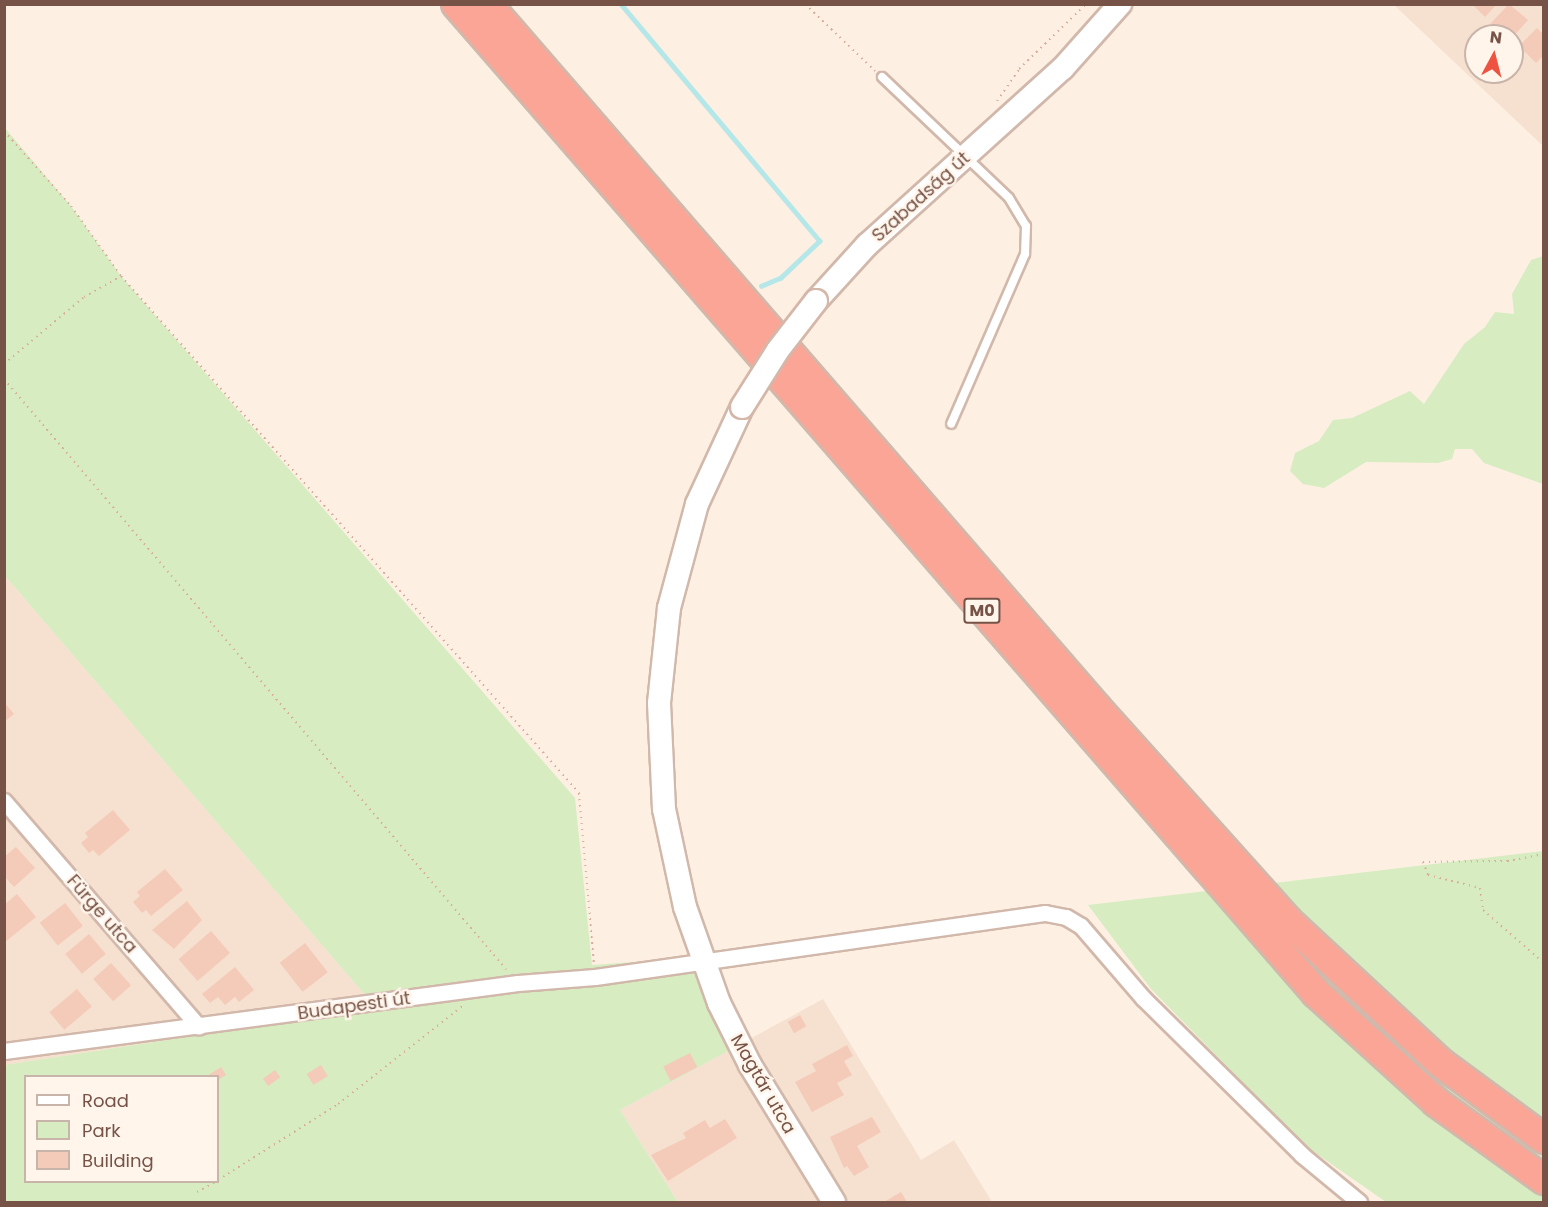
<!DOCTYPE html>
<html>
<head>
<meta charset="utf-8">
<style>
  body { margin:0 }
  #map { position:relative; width:1548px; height:1207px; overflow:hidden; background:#fdf0e3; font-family:Poppins,sans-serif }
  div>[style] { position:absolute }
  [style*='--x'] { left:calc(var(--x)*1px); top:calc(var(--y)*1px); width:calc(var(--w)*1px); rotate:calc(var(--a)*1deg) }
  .residential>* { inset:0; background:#f6e1d1 }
  .green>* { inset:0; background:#d7ecc1 }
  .stream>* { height:4.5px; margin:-2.25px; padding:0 2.25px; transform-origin:2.25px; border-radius:2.25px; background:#b6e7e8 }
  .building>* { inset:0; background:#f4cab9; transform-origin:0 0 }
  .path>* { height:2px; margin-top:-1px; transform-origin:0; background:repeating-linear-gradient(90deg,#d9ad9c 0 1.5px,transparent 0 6px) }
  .roads { filter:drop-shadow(2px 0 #d1b8ab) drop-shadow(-2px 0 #d1b8ab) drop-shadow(0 2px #d1b8ab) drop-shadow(0 -2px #d1b8ab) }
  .lane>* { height:8px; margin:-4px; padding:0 4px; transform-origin:4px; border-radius:4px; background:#fff }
  .street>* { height:15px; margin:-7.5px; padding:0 7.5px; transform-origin:7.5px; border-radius:7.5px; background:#fff }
  .secondary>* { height:22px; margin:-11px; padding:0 11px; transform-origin:11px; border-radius:11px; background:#fff }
  .highway>* { height:28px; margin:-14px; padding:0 14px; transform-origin:14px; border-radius:14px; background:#fba596 }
  .bridges { filter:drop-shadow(2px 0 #d5b7a9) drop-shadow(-2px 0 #d5b7a9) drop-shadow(0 2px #d5b7a9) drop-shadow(0 -2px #d5b7a9) }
  .secondary-bridge>* { height:22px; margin:-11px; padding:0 11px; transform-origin:11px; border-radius:11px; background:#fff }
  span { translate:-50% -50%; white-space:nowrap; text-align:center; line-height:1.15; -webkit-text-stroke:5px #fff5eb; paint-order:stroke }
  .shield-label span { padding:2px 4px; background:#fff5eb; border:2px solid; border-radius:4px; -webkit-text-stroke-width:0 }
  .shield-label { font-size:16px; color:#775347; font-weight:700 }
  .street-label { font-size:18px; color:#775347 }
  .frame { position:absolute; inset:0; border:6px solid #775347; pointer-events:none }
  .legend { position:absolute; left:24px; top:1075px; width:195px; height:108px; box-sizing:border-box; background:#fff5eb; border:2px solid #c9b4a9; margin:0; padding:8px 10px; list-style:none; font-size:18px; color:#775347 }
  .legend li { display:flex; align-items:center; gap:12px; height:30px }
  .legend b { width:30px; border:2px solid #c9b4a9 }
  .north { position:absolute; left:1464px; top:24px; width:60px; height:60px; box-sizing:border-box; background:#fff5eb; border:2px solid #c9b4a9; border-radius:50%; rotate:7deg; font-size:16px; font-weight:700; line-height:24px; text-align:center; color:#775347 }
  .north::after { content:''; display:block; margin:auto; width:21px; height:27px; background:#ee5341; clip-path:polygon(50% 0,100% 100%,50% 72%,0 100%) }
</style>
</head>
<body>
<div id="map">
  <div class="residential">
    <i style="clip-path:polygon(evenodd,1394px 5px,1543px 5px,1543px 146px,1394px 5px,1476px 36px,1512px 36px,1512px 72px,1476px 72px,1476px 36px)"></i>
    <i style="clip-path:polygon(5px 576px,376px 1008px,5px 1065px)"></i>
    <i style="clip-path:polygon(823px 999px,921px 1160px,954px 1140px,992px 1202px,678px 1202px,620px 1110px)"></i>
  </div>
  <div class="green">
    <i style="clip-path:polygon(evenodd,5px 128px,71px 206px,121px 276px,575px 798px,592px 965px,690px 958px,739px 1045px,620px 1110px,678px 1202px,5px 1202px,4px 1065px,376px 1008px,5px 576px,5px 128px,26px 1076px,218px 1076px,218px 1182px,26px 1182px,26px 1076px)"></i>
    <i style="clip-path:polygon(1543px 256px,1543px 484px,1484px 463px,1472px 449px,1455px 449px,1452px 459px,1438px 463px,1366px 462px,1324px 488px,1303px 484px,1290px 471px,1295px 453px,1319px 441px,1333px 420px,1352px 418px,1410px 391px,1424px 404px,1464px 344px,1485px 327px,1495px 312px,1514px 314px,1512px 294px,1531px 260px)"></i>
    <i style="clip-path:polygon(1543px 851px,1543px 1202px,1386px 1202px,1304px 1145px,1151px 989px,1088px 905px)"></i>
  </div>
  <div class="stream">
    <i style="--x:621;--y:4;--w:309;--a:50"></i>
    <i style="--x:820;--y:241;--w:54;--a:136.5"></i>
    <i style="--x:781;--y:278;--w:21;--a:157"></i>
  </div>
  <div class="building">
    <i style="clip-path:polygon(1472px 4px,1497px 4px,1485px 17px)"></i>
    <i style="clip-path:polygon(1509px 4px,1528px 20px,1512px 38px,1503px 36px,1490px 24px)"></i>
    <i style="clip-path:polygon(1537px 28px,1544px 35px,1544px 55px,1536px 63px,1519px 46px)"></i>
    <i style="clip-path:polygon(4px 702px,14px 714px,4px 722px)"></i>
    <i style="clip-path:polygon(113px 810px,130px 830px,99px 856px,93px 850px,89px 853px,81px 843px,88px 837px,85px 833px)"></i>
    <i style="clip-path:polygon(16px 847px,35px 868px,14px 887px,4px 876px,4px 857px)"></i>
    <i style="clip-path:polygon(165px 869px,183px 890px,151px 916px,146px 910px,142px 913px,133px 902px,140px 896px,137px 892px)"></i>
    <i style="clip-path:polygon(17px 894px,36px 917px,5px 942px,4px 905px)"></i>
    <i style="clip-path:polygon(187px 901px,202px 920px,174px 949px,152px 930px)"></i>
    <i style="left:65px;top:903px;width:29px;height:32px;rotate:52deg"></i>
    <i style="left:211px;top:931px;width:29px;height:43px;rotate:49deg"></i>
    <i style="left:89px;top:934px;width:26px;height:31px;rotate:50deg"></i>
    <i style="left:305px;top:943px;width:37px;height:32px;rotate:52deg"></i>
    <i style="left:111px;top:963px;width:30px;height:24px;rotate:48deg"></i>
    <i style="clip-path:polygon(235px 967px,254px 990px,239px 1002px,235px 997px,225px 1005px,218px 997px,210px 1003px,202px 994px)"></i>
    <i style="left:77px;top:989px;width:23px;height:36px;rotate:50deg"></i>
    <i style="left:800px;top:1015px;width:13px;height:14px;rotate:61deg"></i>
    <i style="clip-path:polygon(847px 1045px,853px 1056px,844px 1061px,852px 1075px,837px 1083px,844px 1095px,812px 1112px,795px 1082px,816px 1071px,812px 1064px)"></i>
    <i style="left:690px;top:1053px;width:16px;height:30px;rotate:63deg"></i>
    <i style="left:321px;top:1065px;width:13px;height:17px;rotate:58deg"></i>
    <i style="clip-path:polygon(221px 1067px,226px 1075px,218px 1080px,218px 1076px,207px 1076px)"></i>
    <i style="left:275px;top:1070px;width:9px;height:15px;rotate:54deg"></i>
    <i style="clip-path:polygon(872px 1117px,881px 1132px,857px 1146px,869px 1167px,854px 1176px,847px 1166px,844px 1168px,830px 1137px)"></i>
    <i style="clip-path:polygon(725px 1119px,737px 1138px,668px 1181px,651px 1155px,686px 1138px,683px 1133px,705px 1120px,710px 1128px)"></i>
    <i style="clip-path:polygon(901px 1192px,907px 1202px,884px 1202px)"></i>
  </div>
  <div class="path">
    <i style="--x:805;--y:4;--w:97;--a:43.7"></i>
    <i style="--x:997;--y:101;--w:39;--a:-55"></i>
    <i style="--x:1019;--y:69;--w:93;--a:-44.1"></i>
    <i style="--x:4;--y:131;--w:101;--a:48.2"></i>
    <i style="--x:71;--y:206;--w:86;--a:54.5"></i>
    <i style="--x:121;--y:276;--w:691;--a:48.46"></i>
    <i style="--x:579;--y:793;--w:171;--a:85"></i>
    <i style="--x:4;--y:364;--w:104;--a:-39.9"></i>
    <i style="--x:84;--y:297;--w:43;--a:-29.6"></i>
    <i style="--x:4;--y:379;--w:775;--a:49.61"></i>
    <i style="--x:1544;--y:854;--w:37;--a:169"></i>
    <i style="--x:1508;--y:861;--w:85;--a:179.3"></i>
    <i style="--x:1423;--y:862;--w:14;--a:69"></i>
    <i style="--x:1428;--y:875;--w:54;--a:14"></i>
    <i style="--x:1480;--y:888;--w:22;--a:82"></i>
    <i style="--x:1483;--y:910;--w:81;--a:41"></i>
    <i style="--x:218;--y:1180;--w:142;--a:-32.3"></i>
    <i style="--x:338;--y:1104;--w:160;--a:-38.2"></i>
    <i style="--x:197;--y:1192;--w:21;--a:-29"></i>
  </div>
  <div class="roads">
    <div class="lane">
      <i style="--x:882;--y:77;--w:175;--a:43.6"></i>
      <i style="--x:1009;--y:198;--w:33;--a:59"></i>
      <i style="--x:1026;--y:226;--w:28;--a:92"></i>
      <i style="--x:1025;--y:254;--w:185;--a:113.5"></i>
    </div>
    <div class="street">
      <i style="--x:4;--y:801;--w:298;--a:49.2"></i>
      <i style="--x:4;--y:1051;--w:518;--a:-7.54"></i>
      <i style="--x:518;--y:983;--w:77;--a:-4.5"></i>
      <i style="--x:595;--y:977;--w:455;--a:-8.1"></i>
      <i style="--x:1045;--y:913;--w:21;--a:11"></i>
      <i style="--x:1066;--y:917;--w:17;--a:31"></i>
      <i style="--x:1081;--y:926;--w:95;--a:49.3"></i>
      <i style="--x:1143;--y:998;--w:223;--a:44.6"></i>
      <i style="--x:1302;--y:1155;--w:74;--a:39.5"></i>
    </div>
    <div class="secondary">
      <i style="--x:816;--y:301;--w:76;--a:-47.7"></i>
      <i style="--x:867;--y:245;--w:264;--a:-42.1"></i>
      <i style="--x:1063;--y:68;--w:86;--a:-48.3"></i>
      <i style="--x:742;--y:407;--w:107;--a:114.9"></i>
      <i style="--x:697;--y:504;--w:108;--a:105.1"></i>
      <i style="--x:669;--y:608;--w:96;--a:96"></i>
      <i style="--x:659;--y:703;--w:106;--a:87.3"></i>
      <i style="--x:664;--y:809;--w:100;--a:77.9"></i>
      <i style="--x:685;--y:907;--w:102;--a:70.5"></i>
      <i style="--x:719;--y:1003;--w:69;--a:63.4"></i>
      <i style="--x:750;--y:1065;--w:161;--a:58.5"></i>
    </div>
    <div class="highway">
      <i style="--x:456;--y:4;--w:1311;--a:48.99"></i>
      <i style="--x:1316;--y:993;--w:162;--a:42.2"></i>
      <i style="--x:1436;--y:1102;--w:133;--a:35.8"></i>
      <i style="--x:487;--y:4;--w:932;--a:49.09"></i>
      <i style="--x:1097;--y:708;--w:286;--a:48.1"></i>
      <i style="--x:1288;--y:921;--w:209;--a:42.9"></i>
      <i style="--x:1441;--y:1063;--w:128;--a:36.4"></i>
    </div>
  </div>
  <div class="bridges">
    <div class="secondary-bridge">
      <i style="--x:742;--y:407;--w:67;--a:-57.7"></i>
      <i style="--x:778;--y:350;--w:62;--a:-52.2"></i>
    </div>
  </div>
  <div class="shield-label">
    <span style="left:982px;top:611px">M0</span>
  </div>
  <div class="street-label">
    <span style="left:921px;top:197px;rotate:-42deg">Szabadság út</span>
    <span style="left:102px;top:914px;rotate:49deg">Fürge utca</span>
    <span style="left:354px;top:1006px;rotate:-8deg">Budapesti út</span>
    <span style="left:763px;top:1084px;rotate:60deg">Magtár utca</span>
  </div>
  <div class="frame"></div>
  <ul class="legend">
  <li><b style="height:8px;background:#fff"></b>Road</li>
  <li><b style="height:16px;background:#d7ecc1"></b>Park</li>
  <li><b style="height:16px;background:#f4cab9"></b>Building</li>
  </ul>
  <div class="north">N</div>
</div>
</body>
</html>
